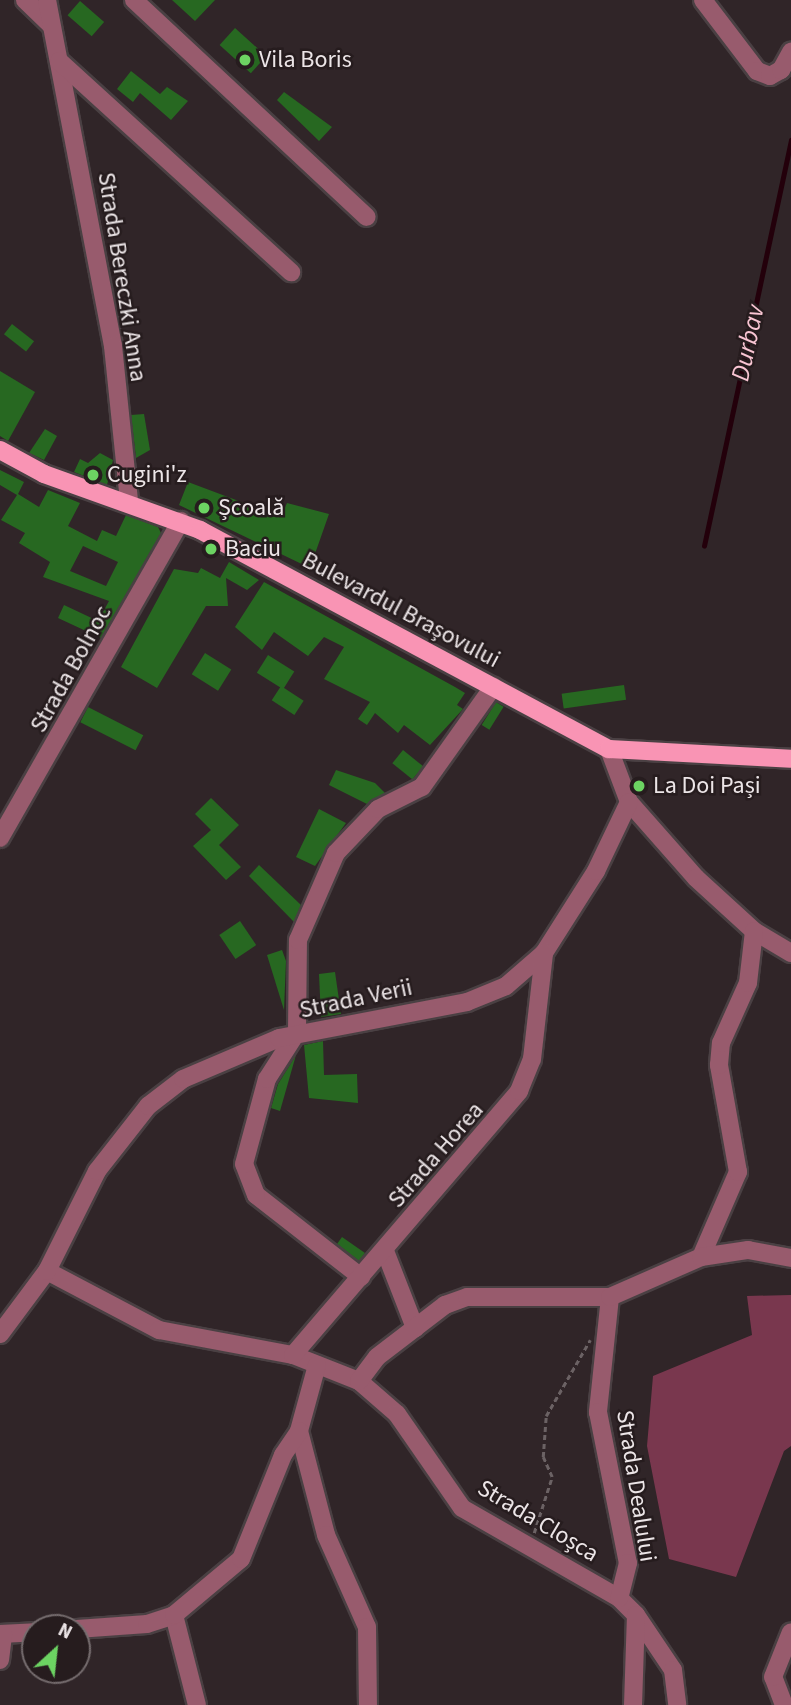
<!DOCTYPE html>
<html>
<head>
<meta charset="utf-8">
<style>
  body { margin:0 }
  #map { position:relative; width:791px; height:1705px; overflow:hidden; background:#302528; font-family:"Source Sans 3",sans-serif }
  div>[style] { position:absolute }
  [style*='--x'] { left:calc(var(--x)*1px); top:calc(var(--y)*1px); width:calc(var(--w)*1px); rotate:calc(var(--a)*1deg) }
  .green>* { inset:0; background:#79374e }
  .stream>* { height:4.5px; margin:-2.25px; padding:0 2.25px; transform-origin:2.25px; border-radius:2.25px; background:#23000b }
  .building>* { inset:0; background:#276821; transform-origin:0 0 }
  .path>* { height:2.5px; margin-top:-1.25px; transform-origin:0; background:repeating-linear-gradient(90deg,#6b6264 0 5px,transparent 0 8.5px) }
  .roads { filter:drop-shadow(2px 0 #4a4043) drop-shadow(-2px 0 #4a4043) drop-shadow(0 2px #4a4043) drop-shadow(0 -2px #4a4043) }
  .minor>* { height:18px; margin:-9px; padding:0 9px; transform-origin:9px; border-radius:9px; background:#985b6d }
  .major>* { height:18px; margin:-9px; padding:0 9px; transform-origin:9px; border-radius:9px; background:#f994b4 }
  .dots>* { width:19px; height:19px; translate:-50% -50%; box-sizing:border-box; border:4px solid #261c1e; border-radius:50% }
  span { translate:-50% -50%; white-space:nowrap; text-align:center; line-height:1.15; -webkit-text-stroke:5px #261c1e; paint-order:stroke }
  .poi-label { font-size:24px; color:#ece5e7 }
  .left { translate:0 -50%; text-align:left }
  .street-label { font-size:24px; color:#ece5e7 }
  .water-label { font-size:26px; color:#f9c5d3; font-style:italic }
  .north { position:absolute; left:21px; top:1614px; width:70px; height:70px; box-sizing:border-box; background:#261c1e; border:2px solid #756c6e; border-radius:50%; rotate:27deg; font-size:19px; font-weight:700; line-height:28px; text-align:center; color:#ece5e7 }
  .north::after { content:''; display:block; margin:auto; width:24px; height:32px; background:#6cd362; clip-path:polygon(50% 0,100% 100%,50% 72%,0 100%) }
</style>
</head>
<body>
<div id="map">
  <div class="green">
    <i style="clip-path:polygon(791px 1295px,791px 1446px,784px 1451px,736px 1577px,669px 1559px,647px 1446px,653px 1376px,752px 1335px,747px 1296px)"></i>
  </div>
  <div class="stream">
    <i style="--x:704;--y:546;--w:415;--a:-77.9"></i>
  </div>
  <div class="building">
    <i style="clip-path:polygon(172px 0,215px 0,195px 21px)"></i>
    <i style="left:80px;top:1px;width:32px;height:19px;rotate:41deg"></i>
    <i style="left:235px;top:28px;width:42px;height:23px;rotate:42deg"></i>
    <i style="clip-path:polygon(131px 71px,160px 94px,167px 87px,188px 101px,171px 120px,140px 93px,133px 102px,117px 89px)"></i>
    <i style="clip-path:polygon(284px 92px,332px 127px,319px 141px,277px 100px)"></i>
    <i style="left:12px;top:324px;width:28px;height:13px;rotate:38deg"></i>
    <i style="clip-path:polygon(0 371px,35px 392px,8px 441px,0 436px)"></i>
    <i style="clip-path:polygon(144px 414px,150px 450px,136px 458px,131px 415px)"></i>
    <i style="clip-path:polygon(45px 429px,57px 436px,44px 460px,29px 453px)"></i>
    <i style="clip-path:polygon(100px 453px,113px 460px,107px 485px,74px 472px,80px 459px,88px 463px)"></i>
    <i style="clip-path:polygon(evenodd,0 470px,24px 482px,18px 494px,39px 507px,48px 490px,80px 503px,68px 526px,97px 541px,102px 530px,116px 536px,126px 515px,158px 527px,161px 533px,101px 638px,58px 618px,64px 605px,98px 621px,109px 601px,43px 577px,50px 562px,19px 543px,25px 533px,1px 520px,17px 495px,0 485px,0 470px,83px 546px,118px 562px,106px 586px,70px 571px,83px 546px)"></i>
    <i style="clip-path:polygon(188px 482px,281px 517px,287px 503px,329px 514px,310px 568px,179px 505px)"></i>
    <i style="clip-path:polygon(229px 562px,259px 580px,247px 590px,226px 578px,228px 606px,206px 606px,157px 688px,121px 667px,174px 569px,198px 573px,201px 568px,220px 578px)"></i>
    <i style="clip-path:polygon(264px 582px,455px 687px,465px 693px,457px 705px,463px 709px,430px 745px,404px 725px,398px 733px,375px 713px,367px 725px,358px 719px,370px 702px,324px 679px,344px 647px,324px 637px,308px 656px,274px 632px,262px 650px,235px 627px)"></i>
    <i style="left:205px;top:653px;width:31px;height:25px;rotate:32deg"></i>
    <i style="left:268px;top:655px;width:31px;height:21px;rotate:32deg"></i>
    <i style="left:624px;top:685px;width:15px;height:63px;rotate:82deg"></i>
    <i style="left:281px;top:686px;width:27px;height:17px;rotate:33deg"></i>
    <i style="left:496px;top:702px;width:9px;height:27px;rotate:32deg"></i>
    <i style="left:88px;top:707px;width:62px;height:17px;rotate:27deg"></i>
    <i style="left:403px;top:750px;width:26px;height:17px;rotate:39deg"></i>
    <i style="clip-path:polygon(336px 770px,375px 783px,385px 793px,367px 804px,329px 785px)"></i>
    <i style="clip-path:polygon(211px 798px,239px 825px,219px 845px,241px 867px,226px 880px,193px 846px,211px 830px,195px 814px)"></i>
    <i style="clip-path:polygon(319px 809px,346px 823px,315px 866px,296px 857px)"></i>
    <i style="clip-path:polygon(259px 865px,301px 905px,294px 922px,249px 876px)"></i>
    <i style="left:240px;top:921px;width:29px;height:25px;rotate:56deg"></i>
    <i style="clip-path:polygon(282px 950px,286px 961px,284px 1010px,267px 955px)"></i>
    <i style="clip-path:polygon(335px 972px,341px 1014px,321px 1017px,319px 974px)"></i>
    <i style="clip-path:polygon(323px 1041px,324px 1075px,357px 1074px,358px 1103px,309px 1098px,304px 1045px)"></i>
    <i style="clip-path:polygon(296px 1055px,280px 1111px,271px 1108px,278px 1084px)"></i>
    <i style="clip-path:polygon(342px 1237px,365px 1253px,359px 1261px,337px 1244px)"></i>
  </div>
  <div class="path">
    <i style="--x:534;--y:1533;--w:59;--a:-72.2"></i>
    <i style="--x:552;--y:1477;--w:22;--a:-114"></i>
    <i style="--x:543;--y:1457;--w:41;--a:-85.8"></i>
    <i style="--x:546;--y:1416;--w:88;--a:-59.9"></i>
  </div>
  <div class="roads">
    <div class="minor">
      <i style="--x:25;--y:0;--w:36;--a:44"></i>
      <i style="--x:47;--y:0;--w:352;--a:79.2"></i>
      <i style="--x:113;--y:346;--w:157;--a:84.1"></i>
      <i style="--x:134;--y:0;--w:318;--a:43"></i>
      <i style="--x:703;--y:0;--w:89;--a:52.7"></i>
      <i style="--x:757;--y:71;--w:14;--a:21"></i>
      <i style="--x:770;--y:76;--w:13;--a:-29"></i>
      <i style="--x:781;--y:70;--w:21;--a:-61"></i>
      <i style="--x:59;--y:61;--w:314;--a:42.3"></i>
      <i style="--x:609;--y:749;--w:57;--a:69.3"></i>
      <i style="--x:629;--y:802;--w:101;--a:48.6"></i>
      <i style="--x:696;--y:878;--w:79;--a:42.4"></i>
      <i style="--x:754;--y:931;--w:43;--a:30.7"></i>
      <i style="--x:0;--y:838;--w:365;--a:-60.3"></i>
      <i style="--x:385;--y:1251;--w:83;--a:68.7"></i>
      <i style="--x:701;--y:1257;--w:93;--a:-66.5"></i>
      <i style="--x:738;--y:1172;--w:109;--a:-100.1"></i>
      <i style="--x:719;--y:1065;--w:22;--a:-85"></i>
      <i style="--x:721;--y:1043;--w:66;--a:-65.8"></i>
      <i style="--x:748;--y:983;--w:52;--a:-83.4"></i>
      <i style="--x:47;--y:1271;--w:127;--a:27.8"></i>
      <i style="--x:159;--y:1330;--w:136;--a:10.6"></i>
      <i style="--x:293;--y:1355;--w:71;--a:21.5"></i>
      <i style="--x:359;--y:1381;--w:50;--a:41"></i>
      <i style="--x:397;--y:1414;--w:114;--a:55.3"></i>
      <i style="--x:462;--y:1508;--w:181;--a:29.8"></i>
      <i style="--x:619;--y:1598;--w:24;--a:45"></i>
      <i style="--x:636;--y:1615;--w:66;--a:56.1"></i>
      <i style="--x:673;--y:1670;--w:35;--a:83"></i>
      <i style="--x:361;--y:1277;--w:133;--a:-142"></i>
      <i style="--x:256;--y:1195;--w:33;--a:-111"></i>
      <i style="--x:244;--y:1164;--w:88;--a:-74.9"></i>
      <i style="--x:267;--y:1079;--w:56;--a:-57.4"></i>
      <i style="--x:297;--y:1032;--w:92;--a:-89.4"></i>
      <i style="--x:298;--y:940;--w:95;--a:-66.4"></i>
      <i style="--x:336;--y:853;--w:61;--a:-46.3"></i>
      <i style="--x:378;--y:809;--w:49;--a:-26.6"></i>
      <i style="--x:422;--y:787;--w:123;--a:-54.6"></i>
      <i style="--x:610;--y:1297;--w:116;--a:96"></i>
      <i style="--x:598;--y:1412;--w:154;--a:78.8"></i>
      <i style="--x:628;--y:1563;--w:36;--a:104"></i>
      <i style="--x:0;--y:1334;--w:79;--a:-53.3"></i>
      <i style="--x:47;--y:1271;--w:112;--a:-63.4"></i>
      <i style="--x:97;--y:1171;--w:83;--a:-51.9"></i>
      <i style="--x:148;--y:1106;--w:44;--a:-37.6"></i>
      <i style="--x:183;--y:1079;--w:104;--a:-23.1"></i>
      <i style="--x:279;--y:1038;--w:191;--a:-10.8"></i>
      <i style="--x:467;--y:1002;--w:42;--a:-22.3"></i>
      <i style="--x:506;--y:986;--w:50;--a:-41"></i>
      <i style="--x:544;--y:953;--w:97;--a:-57.6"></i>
      <i style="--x:596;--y:871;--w:76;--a:-64.4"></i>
      <i style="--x:293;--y:1355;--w:348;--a:-49.4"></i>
      <i style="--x:519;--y:1091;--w:35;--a:-68"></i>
      <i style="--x:532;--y:1059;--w:107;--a:-83.5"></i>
      <i style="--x:317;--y:1365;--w:68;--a:105.3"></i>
      <i style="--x:299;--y:1431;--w:107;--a:75.4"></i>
      <i style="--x:326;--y:1535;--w:101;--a:66"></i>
      <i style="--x:367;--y:1627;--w:78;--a:89.3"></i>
      <i style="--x:359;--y:1381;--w:30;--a:-53"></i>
      <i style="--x:377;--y:1357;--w:86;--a:-37.4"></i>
      <i style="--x:445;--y:1305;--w:23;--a:-20"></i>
      <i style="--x:467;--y:1297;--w:143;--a:0"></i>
      <i style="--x:610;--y:1297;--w:99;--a:-23.7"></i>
      <i style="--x:701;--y:1257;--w:48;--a:-8.5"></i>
      <i style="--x:748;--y:1250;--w:44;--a:10.5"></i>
      <i style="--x:174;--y:1615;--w:93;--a:75.7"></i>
      <i style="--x:77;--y:1629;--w:70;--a:-4.1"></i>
      <i style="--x:147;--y:1624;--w:28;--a:-18"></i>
      <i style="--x:174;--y:1615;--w:87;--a:-39.9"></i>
      <i style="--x:241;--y:1559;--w:112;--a:-68"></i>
      <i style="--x:283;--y:1455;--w:29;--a:-56"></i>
      <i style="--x:0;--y:1634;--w:35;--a:-3"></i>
      <i style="--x:0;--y:1660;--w:26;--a:-83"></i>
      <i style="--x:633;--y:1705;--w:90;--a:-88.1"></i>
      <i style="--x:784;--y:1705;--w:30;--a:-111"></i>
      <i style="--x:773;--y:1677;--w:48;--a:-68.2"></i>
    </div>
    <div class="major">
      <i style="--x:0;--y:450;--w:50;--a:28.6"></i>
      <i style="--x:44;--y:474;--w:166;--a:19.7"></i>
      <i style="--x:200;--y:530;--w:464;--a:28.2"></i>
      <i style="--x:609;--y:749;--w:182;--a:3.1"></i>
    </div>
  </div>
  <div class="dots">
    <i style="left:245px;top:60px;background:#6cd362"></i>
    <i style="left:93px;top:475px;background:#6cd362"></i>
    <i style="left:204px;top:508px;background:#6cd362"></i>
    <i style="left:211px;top:549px;background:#6cd362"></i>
    <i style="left:639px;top:786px;background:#6cd362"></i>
  </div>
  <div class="poi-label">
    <span class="left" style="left:259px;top:60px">Vila Boris</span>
    <span class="left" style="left:107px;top:475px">Cugini'z</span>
    <span class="left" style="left:218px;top:508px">Școală</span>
    <span class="left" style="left:225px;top:549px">Baciu</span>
    <span class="left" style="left:653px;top:786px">La Doi Pași</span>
  </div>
  <div class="street-label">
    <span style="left:122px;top:277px;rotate:81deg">Strada Bereczki Anna</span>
    <span style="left:401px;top:610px;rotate:28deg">Bulevardul Brașovului</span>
    <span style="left:71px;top:669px;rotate:-61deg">Strada Bolnoc</span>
    <span style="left:356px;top:999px;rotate:-12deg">Strada Verii</span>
    <span style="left:436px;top:1155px;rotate:-49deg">Strada Horea</span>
    <span style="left:636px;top:1486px;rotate:81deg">Strada Dealului</span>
    <span style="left:538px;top:1521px;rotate:31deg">Strada Cloșca</span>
  </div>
  <div class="water-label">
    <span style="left:748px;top:343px;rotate:-78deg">Durbav</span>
  </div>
  <div class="north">N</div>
</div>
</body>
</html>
